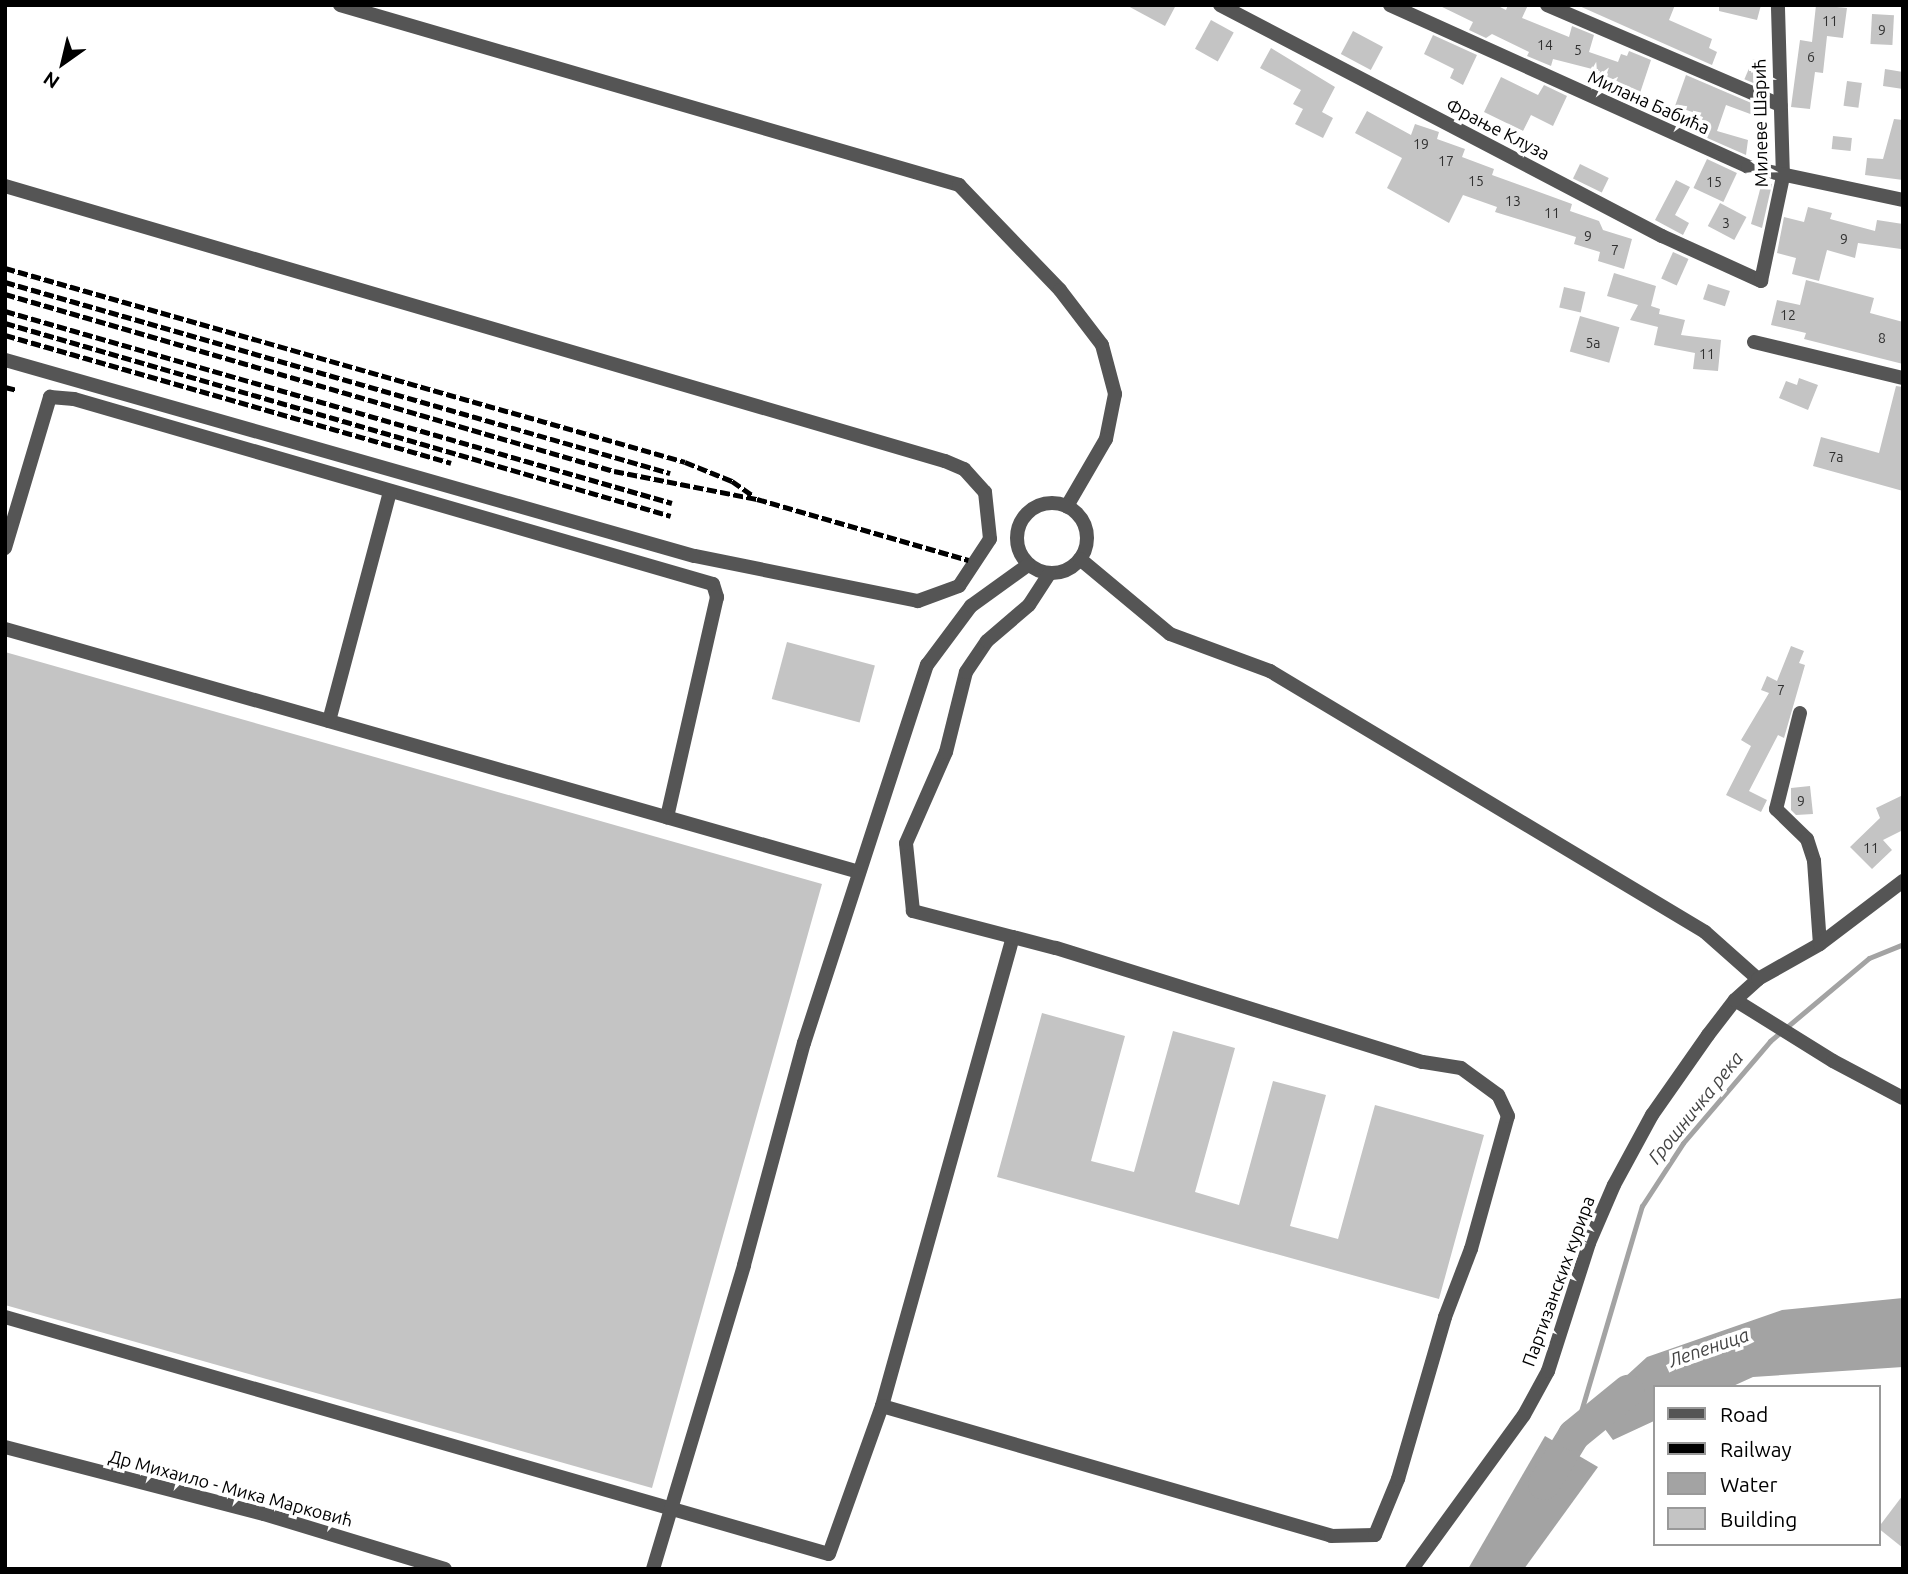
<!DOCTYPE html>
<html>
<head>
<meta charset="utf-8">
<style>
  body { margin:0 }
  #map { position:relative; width:1908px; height:1574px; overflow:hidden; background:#fff; font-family:Ubuntu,sans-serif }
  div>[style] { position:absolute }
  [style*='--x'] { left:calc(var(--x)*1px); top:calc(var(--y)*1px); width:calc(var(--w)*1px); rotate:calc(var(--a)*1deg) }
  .water>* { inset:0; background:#a3a3a3 }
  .stream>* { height:5px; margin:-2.5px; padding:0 2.5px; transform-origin:2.5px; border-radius:2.5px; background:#a3a3a3 }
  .river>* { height:32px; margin:-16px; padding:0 16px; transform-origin:16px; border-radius:16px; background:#a3a3a3 }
  .building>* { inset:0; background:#c4c4c4; transform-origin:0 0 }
  .minor>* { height:14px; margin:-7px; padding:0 7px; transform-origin:7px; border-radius:7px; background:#555 }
  .minor>.ring { margin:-7px; padding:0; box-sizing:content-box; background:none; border:14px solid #555; border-radius:50% }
  .tertiary>* { height:14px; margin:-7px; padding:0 7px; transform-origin:7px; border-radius:7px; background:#555 }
  .rail>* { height:5px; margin-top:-2.5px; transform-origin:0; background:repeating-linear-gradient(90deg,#000 0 10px,transparent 0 13.5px) }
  span { translate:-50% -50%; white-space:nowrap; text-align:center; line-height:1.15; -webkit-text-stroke:7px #fff; paint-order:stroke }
  .number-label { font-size:14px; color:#313131 }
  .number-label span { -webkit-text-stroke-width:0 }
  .street-label { font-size:18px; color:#000 }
  .water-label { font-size:19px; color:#444; font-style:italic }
  .frame { position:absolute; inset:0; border:7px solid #000; pointer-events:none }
  .legend { position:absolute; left:1653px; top:1385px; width:228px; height:161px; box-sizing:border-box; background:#fff; border:2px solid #999; margin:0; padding:9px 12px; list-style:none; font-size:21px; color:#000 }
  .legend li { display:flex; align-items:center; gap:14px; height:35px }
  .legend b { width:35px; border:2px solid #999 }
  .north { position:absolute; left:28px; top:28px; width:70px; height:70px; -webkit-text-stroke:5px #fff; paint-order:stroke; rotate:214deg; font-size:19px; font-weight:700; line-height:28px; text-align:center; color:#000 }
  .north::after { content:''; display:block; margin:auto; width:24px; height:32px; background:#000; clip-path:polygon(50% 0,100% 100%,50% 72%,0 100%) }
</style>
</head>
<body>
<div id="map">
  <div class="water">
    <i style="clip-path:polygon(1903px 1298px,1903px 1367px,1753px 1377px,1731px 1387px,1654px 1387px,1654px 1421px,1613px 1440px,1590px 1409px,1647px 1357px,1782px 1310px)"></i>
    <i style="clip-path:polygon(1545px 1436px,1598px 1467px,1524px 1569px,1468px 1569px)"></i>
  </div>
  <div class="stream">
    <i style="--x:1574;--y:1435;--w:239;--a:-73.5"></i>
    <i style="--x:1642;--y:1206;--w:75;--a:-56.9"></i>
    <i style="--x:1683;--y:1143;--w:134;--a:-49.5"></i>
    <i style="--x:1770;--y:1041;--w:129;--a:-40"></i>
    <i style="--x:1869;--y:958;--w:37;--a:-22"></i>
  </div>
  <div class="river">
    <i style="--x:1544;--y:1484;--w:57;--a:-58.5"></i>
    <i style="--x:1574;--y:1435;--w:70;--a:-39.2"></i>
  </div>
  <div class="building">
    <i style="clip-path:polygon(1126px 5px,1176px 5px,1165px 26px)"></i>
    <i style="clip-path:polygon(1438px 5px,1496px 5px,1506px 10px,1508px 5px,1528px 5px,1522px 18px,1569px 37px,1572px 26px,1594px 35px,1589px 52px,1618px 62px,1621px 54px,1627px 56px,1629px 51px,1651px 60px,1640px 93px,1598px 78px,1600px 71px,1553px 59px,1551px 66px,1527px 56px,1529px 52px,1492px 34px,1486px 38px,1469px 30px,1473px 22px)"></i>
    <i style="clip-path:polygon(1577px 5px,1675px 5px,1669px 20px,1712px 39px,1709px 48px,1717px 52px,1712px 65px)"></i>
    <i style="clip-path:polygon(1719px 5px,1761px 5px,1757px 20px,1719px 11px)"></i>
    <i style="clip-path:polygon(1816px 5px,1847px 8px,1843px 38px,1827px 36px,1823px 73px,1815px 72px,1810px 109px,1791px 107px,1800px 40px,1812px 42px)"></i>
    <i style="left:1872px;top:14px;width:22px;height:30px;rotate:3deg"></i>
    <i style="left:1211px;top:20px;width:26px;height:33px;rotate:29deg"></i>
    <i style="left:1353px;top:31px;width:34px;height:26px;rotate:28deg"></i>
    <i style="clip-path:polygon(1433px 35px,1477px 55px,1463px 85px,1450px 78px,1454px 69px,1424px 54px)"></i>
    <i style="clip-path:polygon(1271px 48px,1335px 87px,1322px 112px,1333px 118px,1323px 138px,1295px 124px,1303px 109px,1293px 104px,1301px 90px,1260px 68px)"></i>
    <i style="left:1753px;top:59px;width:13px;height:22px;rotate:23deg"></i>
    <i style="clip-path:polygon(1885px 69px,1903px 72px,1903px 89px,1883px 86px)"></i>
    <i style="clip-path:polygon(1686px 75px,1756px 105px,1753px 115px,1726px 105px,1717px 131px,1748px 140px,1746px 155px,1680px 126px,1682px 120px,1695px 124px,1698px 114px,1675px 106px)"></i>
    <i style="clip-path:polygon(1501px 77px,1538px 95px,1544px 85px,1567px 96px,1553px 126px,1531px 115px,1523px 131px,1484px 112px)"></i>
    <i style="left:1847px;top:81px;width:15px;height:25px;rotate:8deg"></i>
    <i style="clip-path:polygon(1367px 111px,1411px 135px,1415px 124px,1439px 132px,1437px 139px,1465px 149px,1462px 157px,1494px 169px,1492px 175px,1572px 204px,1570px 211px,1599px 221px,1603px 230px,1632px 239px,1624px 269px,1598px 261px,1600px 252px,1574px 244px,1576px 237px,1495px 212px,1497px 207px,1463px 195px,1449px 223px,1387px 188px,1402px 158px,1355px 133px)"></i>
    <i style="clip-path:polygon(1894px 119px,1903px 120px,1903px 180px,1865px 175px,1867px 158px,1883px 159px)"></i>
    <i style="left:1833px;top:136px;width:19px;height:13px;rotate:6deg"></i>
    <i style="left:1707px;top:159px;width:33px;height:32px;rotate:25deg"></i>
    <i style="left:1580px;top:164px;width:32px;height:16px;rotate:26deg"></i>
    <i style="clip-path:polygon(1676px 180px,1690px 187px,1675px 215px,1689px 223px,1683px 235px,1655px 220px)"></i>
    <i style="clip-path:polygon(1762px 182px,1772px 184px,1762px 228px,1751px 224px)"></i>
    <i style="left:1720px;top:203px;width:30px;height:26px;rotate:28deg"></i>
    <i style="clip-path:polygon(1808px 207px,1832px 213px,1830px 219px,1875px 231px,1877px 220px,1903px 224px,1901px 249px,1858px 243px,1855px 258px,1827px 250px,1819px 281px,1792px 274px,1796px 258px,1777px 253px,1784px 217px,1804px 222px)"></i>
    <i style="left:1673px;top:252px;width:17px;height:29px;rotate:24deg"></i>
    <i style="clip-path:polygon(1614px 273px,1656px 286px,1651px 306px,1660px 309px,1659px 314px,1685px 320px,1681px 335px,1721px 340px,1718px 371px,1693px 369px,1695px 353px,1654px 345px,1658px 327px,1630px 320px,1638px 305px,1607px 296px)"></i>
    <i style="clip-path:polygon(1806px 280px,1874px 298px,1870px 313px,1903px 322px,1903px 364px,1804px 339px,1806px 333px,1771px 325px,1777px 300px,1800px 305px)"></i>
    <i style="left:1708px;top:284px;width:23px;height:16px;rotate:18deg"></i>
    <i style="left:1564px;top:287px;width:22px;height:21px;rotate:13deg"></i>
    <i style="left:1580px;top:316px;width:41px;height:37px;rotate:16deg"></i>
    <i style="clip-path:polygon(1799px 378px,1818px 385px,1808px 410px,1779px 398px,1786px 381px,1797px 385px)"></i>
    <i style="clip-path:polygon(1896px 386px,1903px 387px,1903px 491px,1813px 466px,1821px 437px,1879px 453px)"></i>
    <i style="left:787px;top:642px;width:91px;height:59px;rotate:15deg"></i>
    <i style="clip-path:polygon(1791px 646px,1804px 651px,1799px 663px,1805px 665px,1784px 738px,1778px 735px,1749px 791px,1767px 800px,1761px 812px,1726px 795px,1751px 746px,1741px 740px,1769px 693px,1761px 690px,1767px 676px,1777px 681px)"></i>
    <i style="clip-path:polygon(5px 652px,822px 884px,652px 1488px,5px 1305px)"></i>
    <i style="clip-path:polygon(1810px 786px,1813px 814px,1796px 815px,1791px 810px,1791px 788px)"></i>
    <i style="clip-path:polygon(1903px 795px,1903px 830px,1883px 840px,1892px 850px,1872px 869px,1850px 847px,1880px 818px,1876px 808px)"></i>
    <i style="clip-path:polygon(1042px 1013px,1125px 1036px,1091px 1161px,1134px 1172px,1173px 1031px,1235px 1048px,1195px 1192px,1239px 1205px,1273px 1081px,1326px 1095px,1290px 1226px,1338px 1239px,1375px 1105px,1484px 1135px,1439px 1299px,997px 1177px)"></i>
    <i style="clip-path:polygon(1903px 1495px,1903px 1548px,1878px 1528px)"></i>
  </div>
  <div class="minor">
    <i style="--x:340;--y:5;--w:645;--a:16.21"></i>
    <i style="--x:959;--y:185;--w:146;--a:46.1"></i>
    <i style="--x:1060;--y:290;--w:69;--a:52.6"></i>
    <i style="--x:1102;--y:345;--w:51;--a:75.1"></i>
    <i style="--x:1115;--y:394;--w:46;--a:101.3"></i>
    <i style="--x:1106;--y:439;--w:78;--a:120.2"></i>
    <i style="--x:1220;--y:5;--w:499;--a:27.6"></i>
    <i style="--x:1662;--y:236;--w:109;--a:24.4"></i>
    <i style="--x:1761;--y:281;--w:106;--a:-78.1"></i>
    <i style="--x:1783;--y:177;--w:172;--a:-91.7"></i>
    <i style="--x:1390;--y:5;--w:393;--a:24.3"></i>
    <i style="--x:1748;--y:167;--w:158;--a:12"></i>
    <i style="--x:1547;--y:5;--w:254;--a:23.2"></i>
    <i style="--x:5;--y:186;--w:979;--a:16.31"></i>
    <i style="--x:945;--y:461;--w:21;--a:23"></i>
    <i style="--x:964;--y:469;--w:31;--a:48"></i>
    <i style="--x:985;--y:492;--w:47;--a:83.9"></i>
    <i style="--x:990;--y:539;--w:56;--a:123.4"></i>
    <i style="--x:959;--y:586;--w:44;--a:159.9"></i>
    <i style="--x:918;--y:601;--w:228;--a:-168.6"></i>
    <i style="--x:694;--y:556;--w:716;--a:-164.12"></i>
    <i style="--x:1754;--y:342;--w:153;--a:13.6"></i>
    <i class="ring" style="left:1017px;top:503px;width:56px;height:56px"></i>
    <i style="--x:5;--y:548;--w:158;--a:-73.4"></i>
    <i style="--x:50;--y:397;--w:24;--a:5"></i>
    <i style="--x:74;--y:399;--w:665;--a:16.15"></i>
    <i style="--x:713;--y:584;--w:14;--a:73"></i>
    <i style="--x:717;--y:597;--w:226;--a:102.8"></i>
    <i style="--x:1080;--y:559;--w:117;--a:39.8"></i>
    <i style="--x:1170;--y:634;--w:107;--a:20.3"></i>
    <i style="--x:1270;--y:671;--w:507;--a:30.96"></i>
    <i style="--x:1705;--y:932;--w:71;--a:41.6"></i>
    <i style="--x:5;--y:629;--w:888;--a:15.88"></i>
    <i style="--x:1800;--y:713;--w:99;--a:104"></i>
    <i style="--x:1776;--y:809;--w:43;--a:44.1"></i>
    <i style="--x:1807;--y:839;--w:23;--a:72"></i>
    <i style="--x:1814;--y:861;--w:83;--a:85.9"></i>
    <i style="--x:329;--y:721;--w:238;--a:-75.1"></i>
    <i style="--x:5;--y:1317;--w:857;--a:16.05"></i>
    <i style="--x:829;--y:1554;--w:157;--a:-70.3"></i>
    <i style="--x:882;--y:1406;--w:487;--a:-74.4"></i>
    <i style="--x:882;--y:1406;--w:467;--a:16.1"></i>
    <i style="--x:1331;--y:1536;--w:44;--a:-1.3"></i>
    <i style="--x:1375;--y:1535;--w:61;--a:-67.7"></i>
    <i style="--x:1398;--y:1479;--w:169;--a:-73.8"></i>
    <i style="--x:1445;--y:1317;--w:73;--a:-69.1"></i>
    <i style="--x:1471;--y:1249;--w:138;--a:-74.5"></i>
    <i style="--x:1508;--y:1116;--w:23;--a:-115"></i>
    <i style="--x:1498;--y:1095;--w:46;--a:-143.9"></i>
    <i style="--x:1461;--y:1068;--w:39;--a:-171"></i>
    <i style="--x:1422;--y:1062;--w:384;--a:-162.7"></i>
    <i style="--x:1055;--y:948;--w:147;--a:-165.4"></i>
    <i style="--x:913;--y:911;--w:68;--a:-95.9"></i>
    <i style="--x:906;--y:843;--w:99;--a:-66.3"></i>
    <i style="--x:946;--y:752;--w:82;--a:-76"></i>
    <i style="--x:966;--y:672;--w:37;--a:-56"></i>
    <i style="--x:987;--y:641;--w:55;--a:-40.6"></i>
    <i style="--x:1029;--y:605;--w:37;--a:-57"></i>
    <i style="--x:5;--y:1447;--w:268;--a:14.5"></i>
    <i style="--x:264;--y:1514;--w:189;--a:16.9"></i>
    <i style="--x:653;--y:1569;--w:317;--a:-73.3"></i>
    <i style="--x:744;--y:1265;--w:230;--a:-74.9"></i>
    <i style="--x:804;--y:1043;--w:398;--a:-72"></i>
    <i style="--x:927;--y:665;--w:74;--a:-53.3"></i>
    <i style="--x:971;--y:606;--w:70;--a:-35.7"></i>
  </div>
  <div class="tertiary">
    <i style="--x:1735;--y:1000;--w:115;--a:31.9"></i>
    <i style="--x:1833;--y:1061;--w:79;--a:27.9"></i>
    <i style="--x:1412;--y:1569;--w:190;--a:-54"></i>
    <i style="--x:1524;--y:1415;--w:50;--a:-61.4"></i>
    <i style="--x:1548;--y:1371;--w:134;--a:-72.2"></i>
    <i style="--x:1589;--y:1243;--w:63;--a:-66.7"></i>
    <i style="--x:1614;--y:1185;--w:80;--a:-61.5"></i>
    <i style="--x:1652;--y:1115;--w:98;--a:-55"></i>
    <i style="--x:1708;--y:1035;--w:44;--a:-52.4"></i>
    <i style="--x:1735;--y:1000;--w:31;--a:-42"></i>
    <i style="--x:1758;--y:979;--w:71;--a:-29.4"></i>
    <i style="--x:1820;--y:944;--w:104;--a:-37.2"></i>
  </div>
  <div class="rail">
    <i style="--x:5;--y:268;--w:707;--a:15.92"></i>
    <i style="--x:685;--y:462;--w:51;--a:22"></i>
    <i style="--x:732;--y:481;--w:24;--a:35"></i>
    <i style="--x:5;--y:282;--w:692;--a:16.03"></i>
    <i style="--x:5;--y:294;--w:634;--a:16.21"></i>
    <i style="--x:614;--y:471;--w:146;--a:11.1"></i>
    <i style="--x:757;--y:499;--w:220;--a:16.1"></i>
    <i style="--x:5;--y:311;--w:694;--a:16.06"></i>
    <i style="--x:5;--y:323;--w:693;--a:16.16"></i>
    <i style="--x:5;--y:335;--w:464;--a:16"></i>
    <i style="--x:5;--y:387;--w:12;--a:14"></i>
  </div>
  <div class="number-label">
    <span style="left:1830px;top:21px">11</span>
    <span style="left:1882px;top:30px">9</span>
    <span style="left:1545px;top:45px">14</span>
    <span style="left:1578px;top:50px">5</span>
    <span style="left:1811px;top:57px">6</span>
    <span style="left:1421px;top:144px">19</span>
    <span style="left:1446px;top:161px">17</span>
    <span style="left:1476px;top:181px">15</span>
    <span style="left:1714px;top:182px">15</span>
    <span style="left:1513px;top:201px">13</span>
    <span style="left:1552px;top:213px">11</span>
    <span style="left:1726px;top:223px">3</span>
    <span style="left:1588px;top:236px">9</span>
    <span style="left:1844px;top:239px">9</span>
    <span style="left:1615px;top:250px">7</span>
    <span style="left:1788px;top:315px">12</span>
    <span style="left:1882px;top:338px">8</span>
    <span style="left:1593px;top:343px">5a</span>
    <span style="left:1707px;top:354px">11</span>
    <span style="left:1836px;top:457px">7a</span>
    <span style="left:1781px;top:690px">7</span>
    <span style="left:1801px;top:801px">9</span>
    <span style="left:1871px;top:848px">11</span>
  </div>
  <div class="street-label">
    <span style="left:1649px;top:102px;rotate:24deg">Милана Бабића</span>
    <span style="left:1760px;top:123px;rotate:-91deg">Милеве Шарић</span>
    <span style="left:1498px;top:129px;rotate:27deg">Фрање Клуза</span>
    <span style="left:1558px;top:1281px;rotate:-70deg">Партизанских курира</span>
    <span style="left:231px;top:1488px;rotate:15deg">Др Михаило - Мика Марковић</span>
  </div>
  <div class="water-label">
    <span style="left:1696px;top:1108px;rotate:-51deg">Грошничка река</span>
    <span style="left:1709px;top:1348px;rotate:-19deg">Лепеница</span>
  </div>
  <div class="frame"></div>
  <ul class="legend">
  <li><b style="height:9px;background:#555"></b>Road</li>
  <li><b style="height:9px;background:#000"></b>Railway</li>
  <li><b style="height:19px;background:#a3a3a3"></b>Water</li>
  <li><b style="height:19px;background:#c4c4c4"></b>Building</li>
  </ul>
  <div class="north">N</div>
</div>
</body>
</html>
